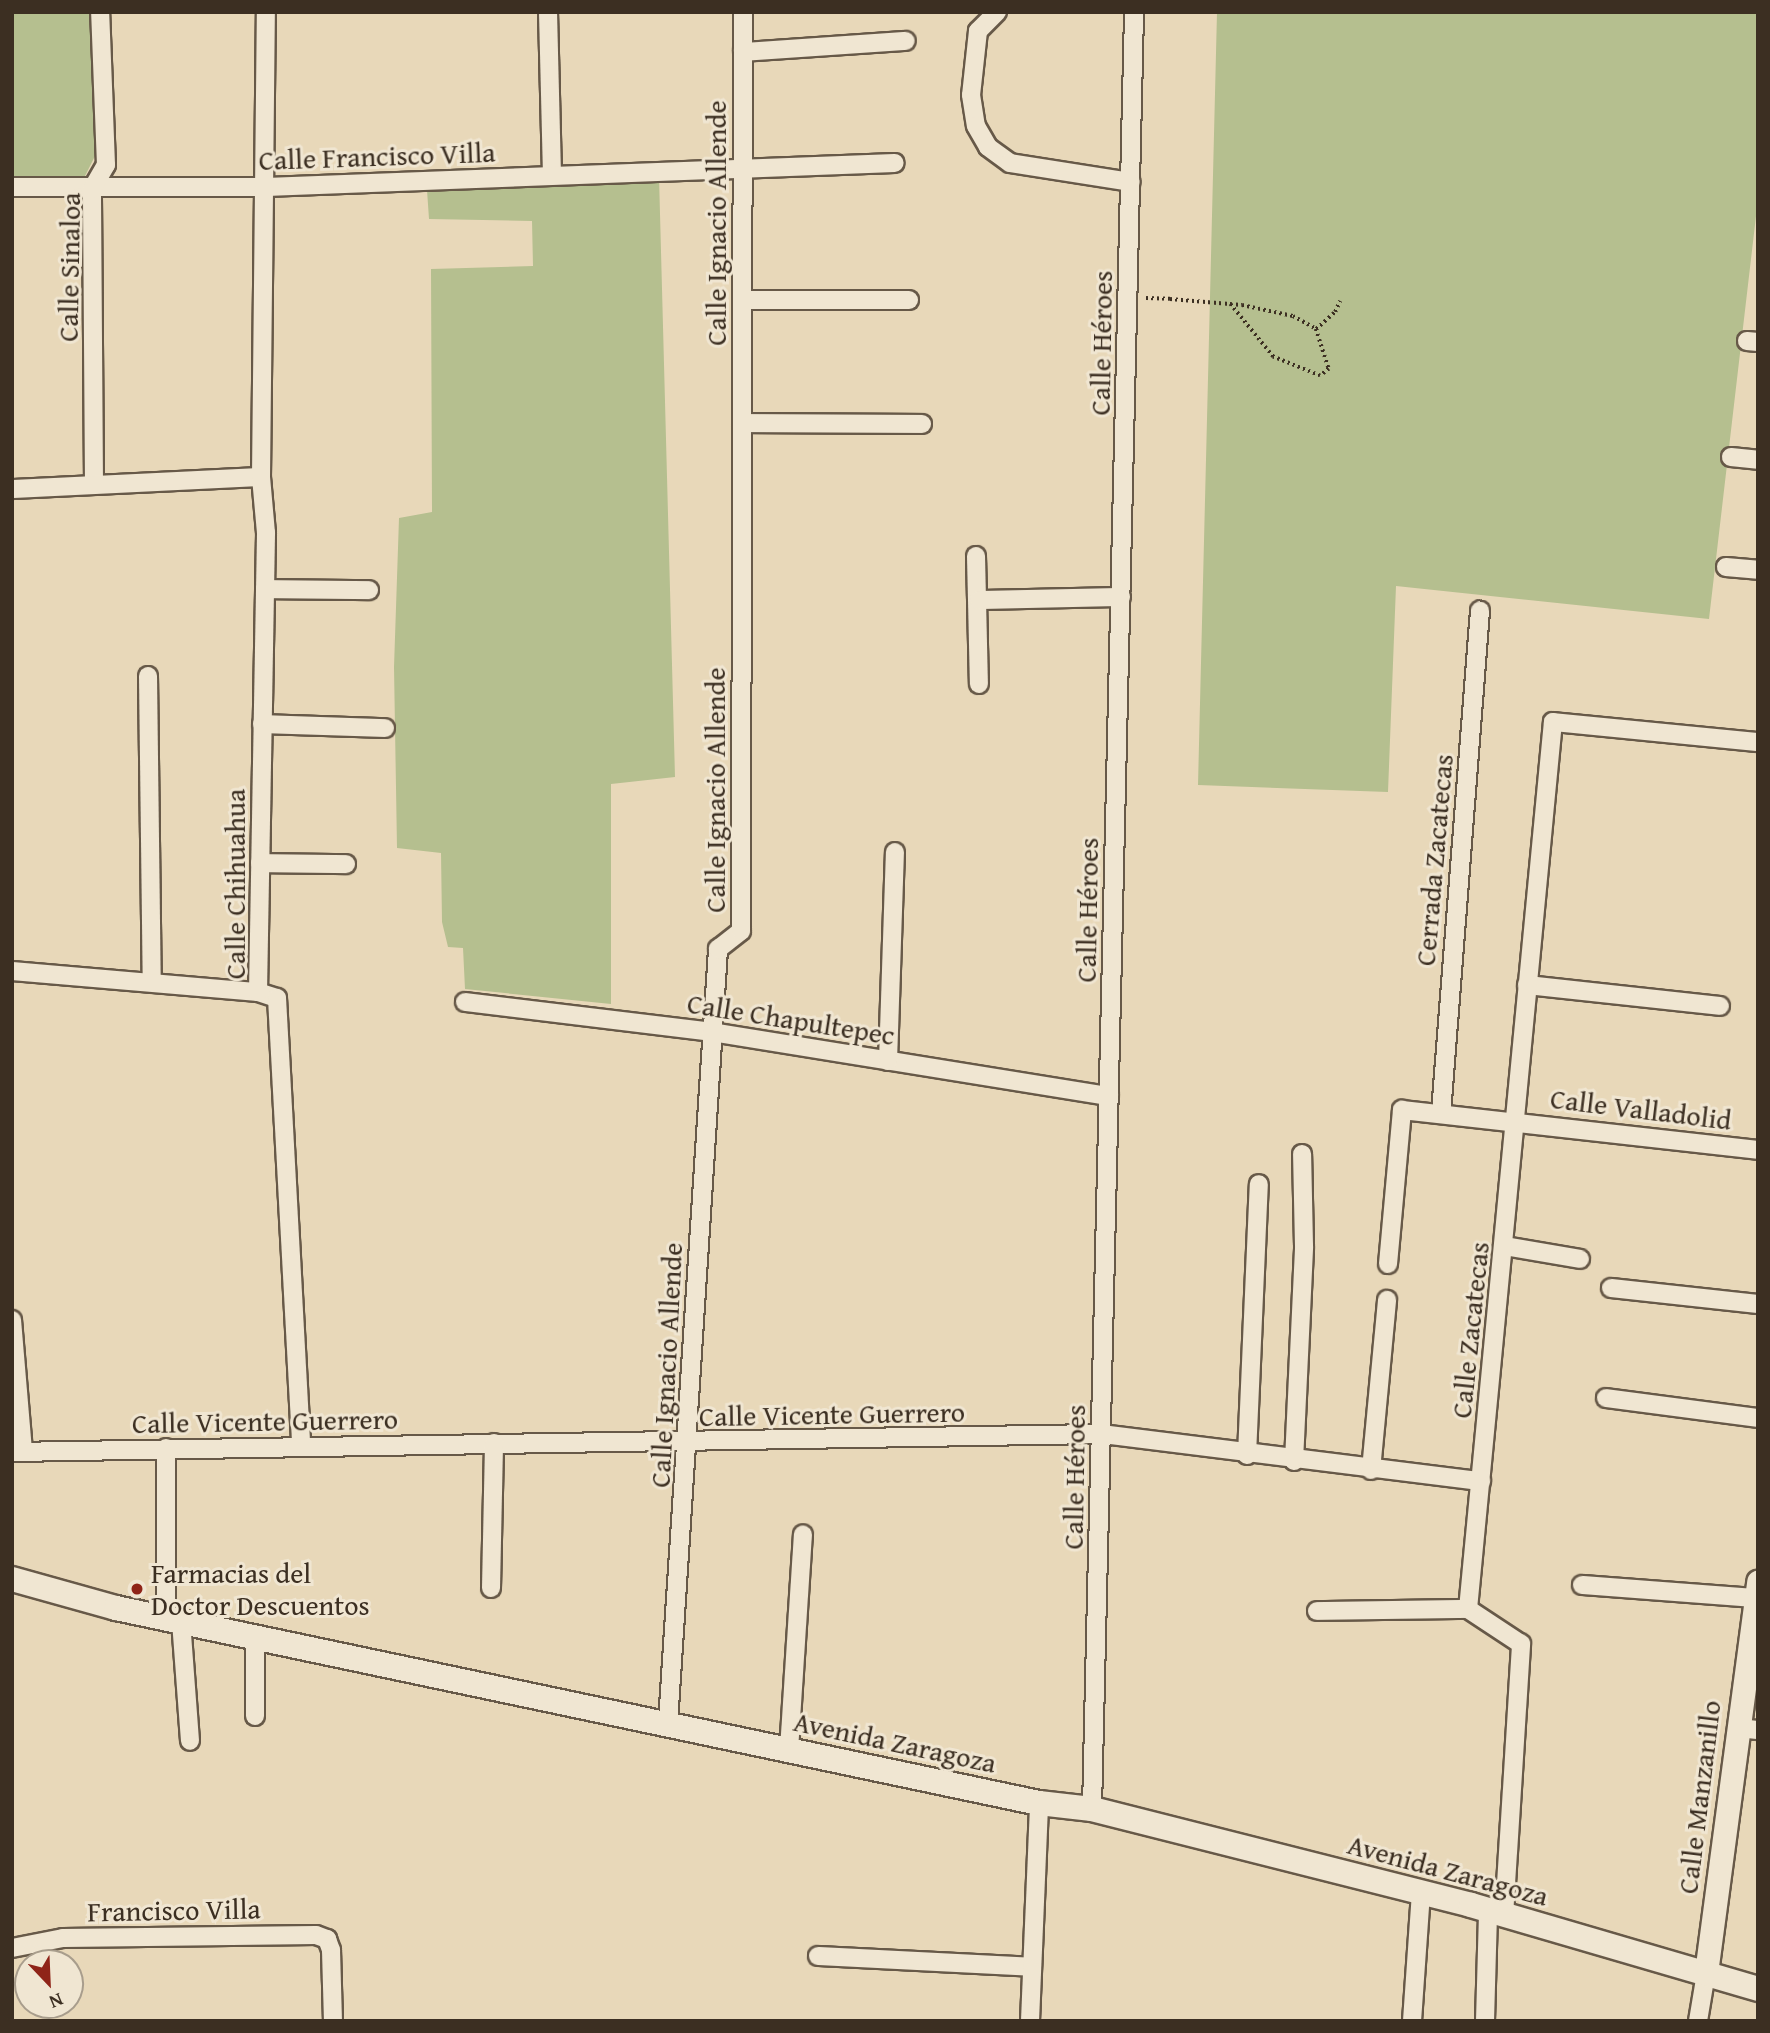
<!DOCTYPE html>
<html>
<head>
<meta charset="utf-8">
<style>
  body { margin:0 }
  #map { position:relative; width:1770px; height:2033px; overflow:hidden; background:#e8d8b9; font-family:"Gentium Book Plus",serif }
  div>[style] { position:absolute }
  [style*='--x'] { left:calc(var(--x)*1px); top:calc(var(--y)*1px); width:calc(var(--w)*1px); rotate:calc(var(--a)*1deg) }
  .green>* { inset:0; background:#b5bf8f }
  .path>* { height:3.5px; margin-top:-1.75px; transform-origin:0; background:repeating-linear-gradient(90deg,#3c2f22 0 2px,transparent 0 5.5px) }
  .roads { filter:drop-shadow(2px 0 #675948) drop-shadow(-2px 0 #675948) drop-shadow(0 2px #675948) drop-shadow(0 -2px #675948) }
  .minor>* { height:18px; margin:-9px; padding:0 9px; transform-origin:9px; border-radius:9px; background:#f0e6d2 }
  .tertiary>* { height:23px; margin:-11.5px; padding:0 11.5px; transform-origin:11.5px; border-radius:11.5px; background:#f0e6d2 }
  .secondary>* { height:24px; margin:-12px; padding:0 12px; transform-origin:12px; border-radius:12px; background:#f0e6d2 }
  .dots>* { width:19px; height:19px; translate:-50% -50%; box-sizing:border-box; border:4px solid #f0e6d2; border-radius:50% }
  span { translate:-50% -50%; white-space:nowrap; text-align:center; line-height:1.15; -webkit-text-stroke:6px #f0e6d2; paint-order:stroke }
  .street-label { font-size:28px; color:#3c2f22 }
  .poi-label { font-size:28px; color:#3c2f22 }
  .left { translate:0 -50%; text-align:left }
  .frame { position:absolute; inset:0; border:14px solid #3c2f22; pointer-events:none }
  .north { position:absolute; left:14px; top:1949px; width:70px; height:70px; box-sizing:border-box; background:#f0e6d2; border:2px solid #a89d8c; border-radius:50%; rotate:157deg; font-size:19px; font-weight:700; line-height:28px; text-align:center; color:#3c2f22 }
  .north::after { content:''; display:block; margin:auto; width:24px; height:32px; background:#8f2418; clip-path:polygon(50% 0,100% 100%,50% 72%,0 100%) }
</style>
</head>
<body>
<div id="map">
  <div class="green">
    <i style="clip-path:polygon(12px 12px,92px 12px,95px 156px,84px 178px,12px 178px)"></i>
    <i style="clip-path:polygon(1217px 12px,1758px 12px,1758px 199px,1709px 619px,1396px 586px,1388px 792px,1198px 785px)"></i>
    <i style="clip-path:polygon(659px 176px,675px 777px,611px 784px,611px 1004px,465px 989px,463px 948px,448px 947px,442px 922px,441px 853px,397px 848px,394px 667px,399px 518px,432px 512px,431px 269px,533px 266px,532px 221px,429px 219px,427px 190px)"></i>
  </div>
  <div class="path">
    <i style="--x:1146;--y:298;--w:24;--a:2"></i>
    <i style="--x:1170;--y:299;--w:72;--a:4.8"></i>
    <i style="--x:1242;--y:305;--w:52;--a:12.2"></i>
    <i style="--x:1293;--y:316;--w:26;--a:29"></i>
    <i style="--x:1316;--y:329;--w:42;--a:72"></i>
    <i style="--x:1329;--y:369;--w:11;--a:142"></i>
    <i style="--x:1320;--y:376;--w:51;--a:-158"></i>
    <i style="--x:1273;--y:357;--w:68;--a:-129.1"></i>
    <i style="--x:1316;--y:329;--w:25;--a:-42"></i>
    <i style="--x:1335;--y:312;--w:12;--a:-66"></i>
  </div>
  <div class="roads">
    <div class="minor">
      <i style="--x:548;--y:12;--w:163;--a:88.6"></i>
      <i style="--x:997;--y:12;--w:27;--a:135"></i>
      <i style="--x:978;--y:31;--w:64;--a:96.2"></i>
      <i style="--x:971;--y:95;--w:31;--a:81"></i>
      <i style="--x:976;--y:126;--w:24;--a:60"></i>
      <i style="--x:988;--y:147;--w:27;--a:36"></i>
      <i style="--x:1010;--y:163;--w:122;--a:8.9"></i>
      <i style="--x:743;--y:52;--w:163;--a:-3.9"></i>
      <i style="--x:12;--y:187;--w:254;--a:0"></i>
      <i style="--x:266;--y:187;--w:629;--a:-2.19"></i>
      <i style="--x:742;--y:300;--w:167;--a:0"></i>
      <i style="--x:1747;--y:341;--w:11;--a:5"></i>
      <i style="--x:742;--y:423;--w:180;--a:0.3"></i>
      <i style="--x:1731;--y:457;--w:27;--a:6"></i>
      <i style="--x:94;--y:484;--w:295;--a:-90.4"></i>
      <i style="--x:92;--y:189;--w:28;--a:-60"></i>
      <i style="--x:106;--y:165;--w:153;--a:-92.2"></i>
      <i style="--x:12;--y:489;--w:249;--a:-2.8"></i>
      <i style="--x:976;--y:556;--w:128;--a:88.7"></i>
      <i style="--x:1726;--y:567;--w:32;--a:5"></i>
      <i style="--x:265;--y:589;--w:104;--a:0.6"></i>
      <i style="--x:979;--y:600;--w:142;--a:-1.2"></i>
      <i style="--x:148;--y:676;--w:306;--a:89.3"></i>
      <i style="--x:262;--y:724;--w:123;--a:1.9"></i>
      <i style="--x:260;--y:863;--w:86;--a:0.7"></i>
      <i style="--x:12;--y:971;--w:247;--a:4.9"></i>
      <i style="--x:258;--y:992;--w:20;--a:18"></i>
      <i style="--x:277;--y:998;--w:448;--a:86.9"></i>
      <i style="--x:1527;--y:985;--w:194;--a:6.2"></i>
      <i style="--x:258;--y:992;--w:459;--a:-89"></i>
      <i style="--x:266;--y:533;--w:56;--a:-95.1"></i>
      <i style="--x:261;--y:477;--w:465;--a:-89.4"></i>
      <i style="--x:465;--y:1002;--w:249;--a:6.9"></i>
      <i style="--x:712;--y:1032;--w:402;--a:9.2"></i>
      <i style="--x:888;--y:1061;--w:209;--a:-88.1"></i>
      <i style="--x:1441;--y:1113;--w:504;--a:-85.56"></i>
      <i style="--x:1504;--y:1246;--w:77;--a:9.7"></i>
      <i style="--x:1388;--y:1264;--w:155;--a:-84.8"></i>
      <i style="--x:1402;--y:1110;--w:358;--a:6.4"></i>
      <i style="--x:1611;--y:1288;--w:148;--a:6.2"></i>
      <i style="--x:12;--y:1320;--w:132;--a:85.2"></i>
      <i style="--x:1606;--y:1398;--w:153;--a:7.5"></i>
      <i style="--x:166;--y:1448;--w:171;--a:90"></i>
      <i style="--x:12;--y:1452;--w:1090;--a:-0.95"></i>
      <i style="--x:1102;--y:1434;--w:382;--a:7.1"></i>
      <i style="--x:1247;--y:1455;--w:271;--a:-87.5"></i>
      <i style="--x:1294;--y:1461;--w:215;--a:-87.3"></i>
      <i style="--x:1304;--y:1246;--w:92;--a:-91.2"></i>
      <i style="--x:1371;--y:1470;--w:171;--a:-84.6"></i>
      <i style="--x:1582;--y:1585;--w:174;--a:4.3"></i>
      <i style="--x:491;--y:1588;--w:145;--a:-88.8"></i>
      <i style="--x:1317;--y:1611;--w:151;--a:-0.8"></i>
      <i style="--x:181;--y:1621;--w:120;--a:85.7"></i>
      <i style="--x:255;--y:1637;--w:79;--a:90"></i>
      <i style="--x:668;--y:1723;--w:776;--a:-86.3"></i>
      <i style="--x:718;--y:949;--w:29;--a:-38"></i>
      <i style="--x:741;--y:931;--w:919;--a:-89.88"></i>
      <i style="--x:1738;--y:1728;--w:20;--a:6"></i>
      <i style="--x:789;--y:1750;--w:216;--a:-86.3"></i>
      <i style="--x:1092;--y:1809;--w:1797;--a:-88.66"></i>
      <i style="--x:1504;--y:1916;--w:273;--a:-86.4"></i>
      <i style="--x:1521;--y:1644;--w:64;--a:-146.6"></i>
      <i style="--x:1468;--y:1609;--w:891;--a:-84.53"></i>
      <i style="--x:1553;--y:722;--w:206;--a:5.6"></i>
      <i style="--x:12;--y:1948;--w:52;--a:-11.1"></i>
      <i style="--x:63;--y:1938;--w:253;--a:-0.7"></i>
      <i style="--x:316;--y:1935;--w:12;--a:20"></i>
      <i style="--x:327;--y:1939;--w:12;--a:70"></i>
      <i style="--x:331;--y:1950;--w:71;--a:88.4"></i>
      <i style="--x:818;--y:1956;--w:214;--a:2.9"></i>
      <i style="--x:1030;--y:2021;--w:218;--a:-87.6"></i>
      <i style="--x:1412;--y:2021;--w:129;--a:-86"></i>
      <i style="--x:1485;--y:2021;--w:110;--a:-88.4"></i>
      <i style="--x:1698;--y:2021;--w:49;--a:-80.5"></i>
    </div>
    <div class="tertiary">
      <i style="--x:1706;--y:1973;--w:395;--a:-82.4"></i>
    </div>
    <div class="secondary">
      <i style="--x:12;--y:1579;--w:108;--a:15.6"></i>
      <i style="--x:116;--y:1608;--w:943;--a:11.93"></i>
      <i style="--x:1039;--y:1803;--w:53;--a:6.5"></i>
      <i style="--x:1092;--y:1809;--w:391;--a:14.2"></i>
      <i style="--x:1471;--y:1905;--w:299;--a:16.3"></i>
    </div>
  </div>
  <div class="dots">
    <i style="left:137px;top:1589px;background:#8f2418"></i>
  </div>
  <div class="street-label">
    <span style="left:377px;top:156px;rotate:-2deg">Calle Francisco Villa</span>
    <span style="left:716px;top:223px;rotate:-90deg">Calle Ignacio Allende</span>
    <span style="left:69px;top:267px;rotate:-89deg">Calle Sinaloa</span>
    <span style="left:1101px;top:343px;rotate:-89deg">Calle Héroes</span>
    <span style="left:715px;top:790px;rotate:-90deg">Calle Ignacio Allende</span>
    <span style="left:1434px;top:860px;rotate:-85deg">Cerrada Zacatecas</span>
    <span style="left:235px;top:884px;rotate:-90deg">Calle Chihuahua</span>
    <span style="left:1087px;top:910px;rotate:-89deg">Calle Héroes</span>
    <span style="left:791px;top:1019px;rotate:9deg">Calle Chapultepec</span>
    <span style="left:1641px;top:1109px;rotate:7deg">Calle Valladolid</span>
    <span style="left:1470px;top:1330px;rotate:-84deg">Calle Zacatecas</span>
    <span style="left:666px;top:1365px;rotate:-87deg">Calle Ignacio Allende</span>
    <span style="left:832px;top:1414px;rotate:-1deg">Calle Vicente Guerrero</span>
    <span style="left:265px;top:1421px;rotate:-1deg">Calle Vicente Guerrero</span>
    <span style="left:1074px;top:1477px;rotate:-89deg">Calle Héroes</span>
    <span style="left:895px;top:1742px;rotate:12deg">Avenida Zaragoza</span>
    <span style="left:1699px;top:1797px;rotate:-83deg">Calle Manzanillo</span>
    <span style="left:1448px;top:1870px;rotate:15deg">Avenida Zaragoza</span>
    <span style="left:174px;top:1910px;rotate:-1deg">Francisco Villa</span>
  </div>
  <div class="poi-label">
    <span class="left" style="left:151px;top:1589px">Farmacias del<br>Doctor Descuentos</span>
  </div>
  <div class="frame"></div>
  <div class="north">N</div>
</div>
</body>
</html>
